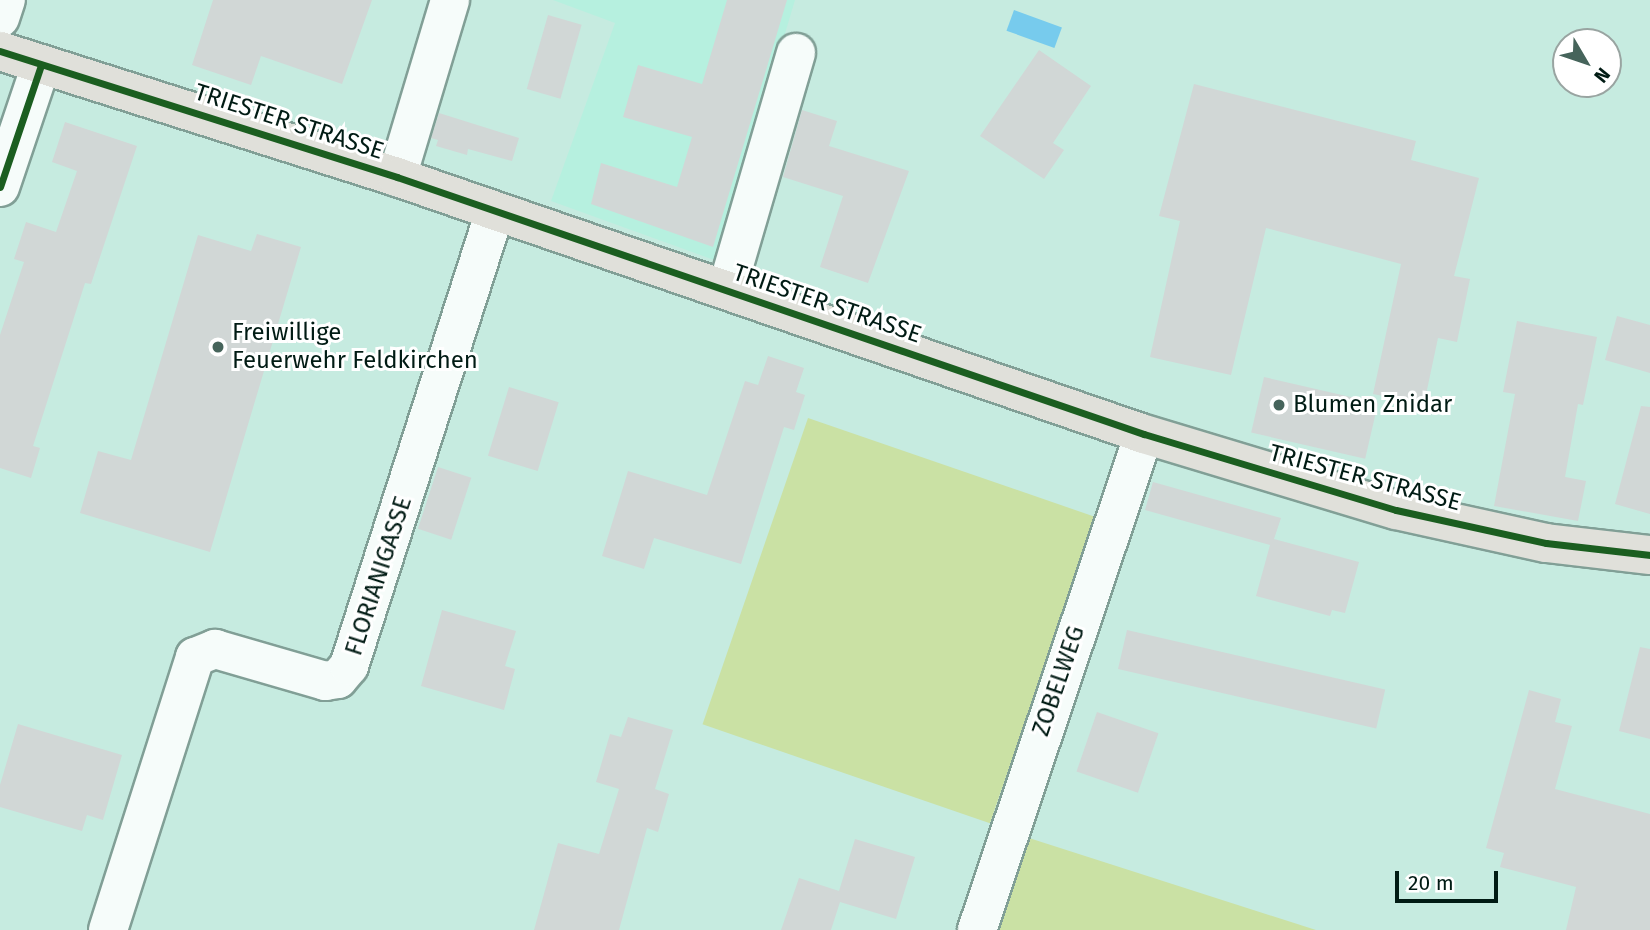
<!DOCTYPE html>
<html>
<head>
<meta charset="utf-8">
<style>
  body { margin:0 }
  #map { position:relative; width:1650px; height:930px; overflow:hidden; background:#c6ebe0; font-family:"Fira Sans",sans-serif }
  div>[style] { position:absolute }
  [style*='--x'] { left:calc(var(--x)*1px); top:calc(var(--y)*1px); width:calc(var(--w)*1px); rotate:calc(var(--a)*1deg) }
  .built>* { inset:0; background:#b6f0df }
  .green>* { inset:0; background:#cae1a4; transform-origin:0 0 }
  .water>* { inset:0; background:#77cbed; transform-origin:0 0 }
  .building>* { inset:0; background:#d1d7d6; transform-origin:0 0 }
  .roads { filter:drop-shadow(2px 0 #819f96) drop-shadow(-2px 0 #819f96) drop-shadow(0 2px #819f96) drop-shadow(0 -2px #819f96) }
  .minor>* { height:38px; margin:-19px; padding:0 19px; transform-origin:19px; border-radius:19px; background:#f6fcfa }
  .major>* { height:38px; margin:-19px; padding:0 19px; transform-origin:19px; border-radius:19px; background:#e0e0da }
  .cycleway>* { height:7px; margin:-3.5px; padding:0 3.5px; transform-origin:3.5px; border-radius:3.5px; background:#1b5e20 }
  .dots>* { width:19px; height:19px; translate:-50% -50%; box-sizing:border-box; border:4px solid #fff; border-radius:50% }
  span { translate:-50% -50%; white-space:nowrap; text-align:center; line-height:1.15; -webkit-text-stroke:6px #fff; paint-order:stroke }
  .street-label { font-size:24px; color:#011b14 }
  .poi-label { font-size:24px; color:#011b14 }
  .left { translate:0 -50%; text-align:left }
  .north { position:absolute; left:1552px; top:28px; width:70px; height:70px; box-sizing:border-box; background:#fff; border:2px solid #99a4a1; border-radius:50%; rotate:129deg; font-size:19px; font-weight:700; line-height:28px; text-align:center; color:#011b14 }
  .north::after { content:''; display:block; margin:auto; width:24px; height:32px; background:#46645b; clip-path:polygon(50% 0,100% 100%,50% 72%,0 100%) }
  .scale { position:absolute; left:1395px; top:871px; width:103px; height:32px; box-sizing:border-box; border:4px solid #011b14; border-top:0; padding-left:9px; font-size:21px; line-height:24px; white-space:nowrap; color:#011b14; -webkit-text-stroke:5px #fff; paint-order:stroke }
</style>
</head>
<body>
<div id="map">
  <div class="built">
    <i style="clip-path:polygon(553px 0,795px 0,717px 261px,551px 201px,615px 23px)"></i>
  </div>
  <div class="green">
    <i style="left:808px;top:418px;width:304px;height:324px;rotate:19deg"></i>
    <i style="clip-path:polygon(1029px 838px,1316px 930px,997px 930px)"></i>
  </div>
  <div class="water">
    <i style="left:1014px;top:10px;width:51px;height:22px;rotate:20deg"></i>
  </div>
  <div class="building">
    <i style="clip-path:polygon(213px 0,372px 0,342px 84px,261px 56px,251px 85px,192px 65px)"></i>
    <i style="clip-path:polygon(727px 0,787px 0,713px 247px,591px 204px,601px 163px,677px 187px,692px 137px,623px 117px,638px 65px,702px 84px)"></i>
    <i style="left:548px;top:15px;width:35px;height:77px;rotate:16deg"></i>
    <i style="clip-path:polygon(1039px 50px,1091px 86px,1053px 143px,1064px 150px,1044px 179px,980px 136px)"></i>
    <i style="clip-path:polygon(1194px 84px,1416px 141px,1411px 160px,1479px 178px,1454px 276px,1470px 279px,1457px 342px,1438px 338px,1424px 404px,1373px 394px,1401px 264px,1266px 228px,1231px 375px,1150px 357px,1180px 221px,1159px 216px)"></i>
    <i style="clip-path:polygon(802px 110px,837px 121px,829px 146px,909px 171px,868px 283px,820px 267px,843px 196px,783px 177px)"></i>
    <i style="clip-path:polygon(439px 113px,519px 138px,512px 161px,468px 149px,467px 155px,436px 146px,438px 140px,431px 138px)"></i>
    <i style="clip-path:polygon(65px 122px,137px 146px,91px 284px,85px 283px,33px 446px,40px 448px,31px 478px,0 468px,0 335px,24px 262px,14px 259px,26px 222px,56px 232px,77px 171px,52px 162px)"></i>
    <i style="clip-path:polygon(257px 234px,301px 247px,210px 552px,80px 513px,98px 451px,131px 460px,198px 235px,251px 251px)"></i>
    <i style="clip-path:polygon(1617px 316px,1650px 325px,1650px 373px,1605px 360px)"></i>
    <i style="clip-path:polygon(1517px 321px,1597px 337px,1583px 405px,1578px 404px,1565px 477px,1586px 481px,1578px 521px,1494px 506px,1515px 394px,1503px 392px)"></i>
    <i style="clip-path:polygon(768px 356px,804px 368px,796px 392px,805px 395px,794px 430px,784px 427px,741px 564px,654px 538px,644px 569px,602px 556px,628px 471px,707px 495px,745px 381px,758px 385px)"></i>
    <i style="left:1264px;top:377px;width:117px;height:57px;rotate:13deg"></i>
    <i style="left:509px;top:387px;width:52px;height:72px;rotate:17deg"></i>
    <i style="clip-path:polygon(1641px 406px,1650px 407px,1650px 514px,1615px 504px)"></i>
    <i style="left:438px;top:467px;width:35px;height:65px;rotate:18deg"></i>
    <i style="clip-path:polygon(1153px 482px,1281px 518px,1274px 539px,1359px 562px,1345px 613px,1332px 610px,1330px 616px,1256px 596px,1270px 545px,1145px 510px)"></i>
    <i style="clip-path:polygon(442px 610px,516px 631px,505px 666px,515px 669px,504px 710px,421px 686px)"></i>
    <i style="left:1127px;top:630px;width:265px;height:40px;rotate:13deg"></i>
    <i style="clip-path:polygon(1640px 647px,1650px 649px,1650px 739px,1619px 731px)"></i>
    <i style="clip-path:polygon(1529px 690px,1561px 699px,1555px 722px,1572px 726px,1555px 789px,1650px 814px,1650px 930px,1566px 930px,1576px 887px,1500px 867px,1504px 853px,1486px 848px)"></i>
    <i style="left:1097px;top:712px;width:65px;height:63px;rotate:19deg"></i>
    <i style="clip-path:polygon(628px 717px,673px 730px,655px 789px,669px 794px,658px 832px,647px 828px,619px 930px,534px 930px,558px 843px,599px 854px,619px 789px,596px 782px,610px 734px,621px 737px)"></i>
    <i style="clip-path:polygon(18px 724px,122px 755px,103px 820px,87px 815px,82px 831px,0 807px,0 785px)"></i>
    <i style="clip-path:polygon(855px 839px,915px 857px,896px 919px,840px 902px,831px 930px,781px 930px,799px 878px,839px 891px)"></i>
  </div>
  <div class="roads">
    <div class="minor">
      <i style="--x:0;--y:18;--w:19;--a:-72"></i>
      <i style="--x:397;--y:177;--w:185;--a:-73.3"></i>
      <i style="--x:0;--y:187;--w:129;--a:-71.4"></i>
      <i style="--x:727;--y:289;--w:246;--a:-73.7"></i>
      <i style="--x:108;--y:930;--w:287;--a:-72.3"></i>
      <i style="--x:195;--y:657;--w:22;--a:-22"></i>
      <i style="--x:215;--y:649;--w:115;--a:16.2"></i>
      <i style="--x:325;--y:681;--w:13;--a:-9"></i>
      <i style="--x:338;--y:679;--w:17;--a:-50"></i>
      <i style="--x:349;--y:666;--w:477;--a:-72.2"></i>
      <i style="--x:977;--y:930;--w:523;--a:-71.39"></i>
    </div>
    <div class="major">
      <i style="--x:0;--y:51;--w:417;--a:17.6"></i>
      <i style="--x:397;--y:177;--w:790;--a:18.99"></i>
      <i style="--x:1144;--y:434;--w:263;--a:16.8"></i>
      <i style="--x:1396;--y:510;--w:154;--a:12.4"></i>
      <i style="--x:1546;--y:543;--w:105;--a:6.6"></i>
    </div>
  </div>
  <div class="cycleway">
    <i style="--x:0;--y:51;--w:417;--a:17.6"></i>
    <i style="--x:397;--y:177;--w:790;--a:18.99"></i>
    <i style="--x:1144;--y:434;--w:263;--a:16.8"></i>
    <i style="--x:1396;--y:510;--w:154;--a:12.4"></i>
    <i style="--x:1546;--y:543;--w:105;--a:6.6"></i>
    <i style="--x:0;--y:187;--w:129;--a:-71.4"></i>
  </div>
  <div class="dots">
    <i style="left:218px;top:347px;background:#46645b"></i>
    <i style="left:1279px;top:405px;background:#46645b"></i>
  </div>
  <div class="street-label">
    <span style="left:289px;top:122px;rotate:18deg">TRIESTER STRASSE</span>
    <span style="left:827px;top:304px;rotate:19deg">TRIESTER STRASSE</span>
    <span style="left:1365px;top:478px;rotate:15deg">TRIESTER STRASSE</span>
    <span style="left:379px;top:576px;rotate:-72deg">FLORIANIGASSE</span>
    <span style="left:1059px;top:681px;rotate:-71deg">ZOBELWEG</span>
  </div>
  <div class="poi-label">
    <span class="left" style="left:232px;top:347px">Freiwillige<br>Feuerwehr Feldkirchen</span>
    <span class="left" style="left:1293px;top:405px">Blumen Znidar</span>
  </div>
  <div class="north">N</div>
  <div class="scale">20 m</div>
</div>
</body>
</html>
